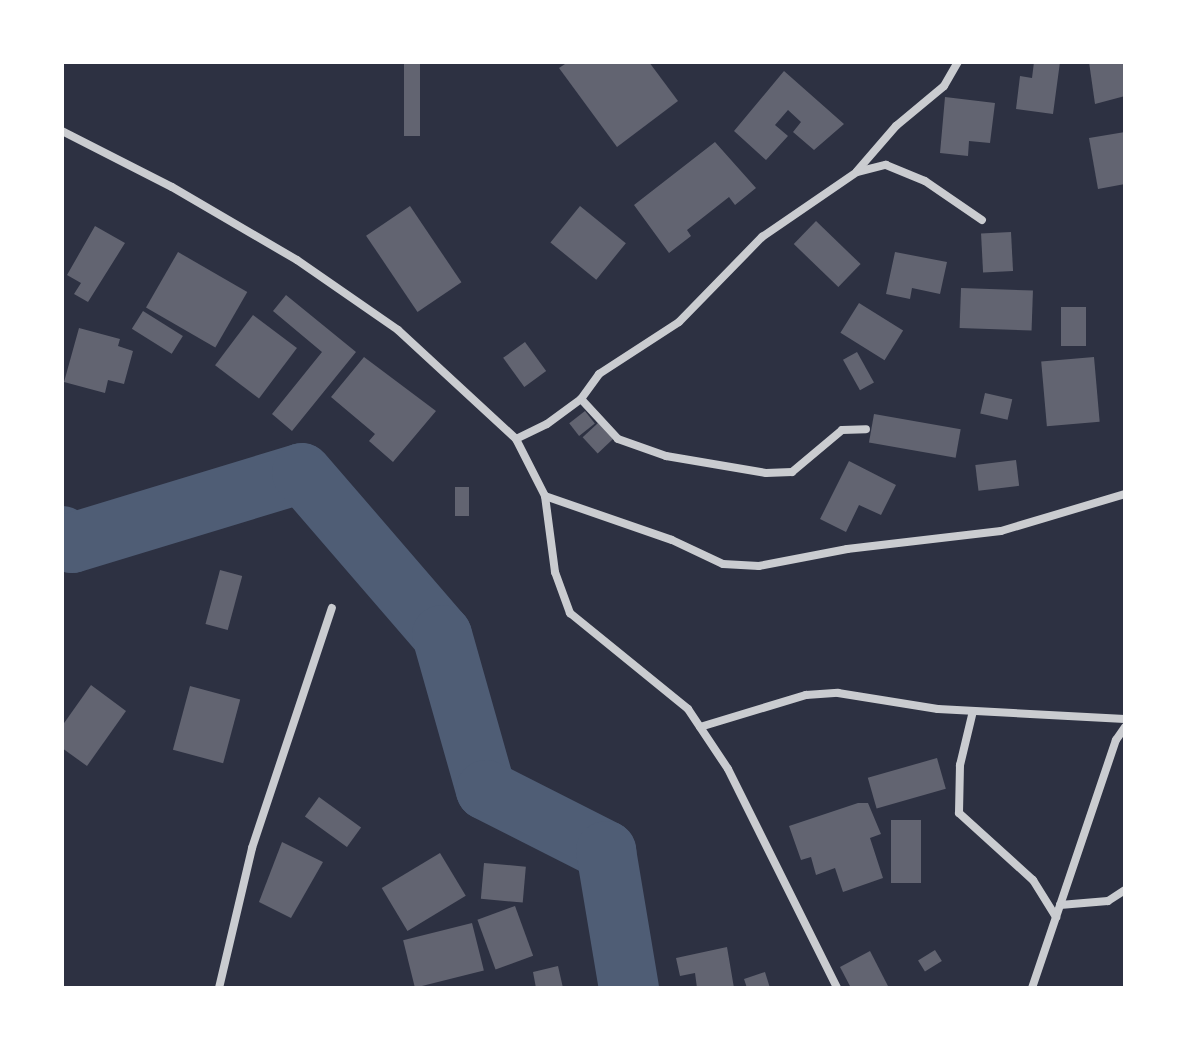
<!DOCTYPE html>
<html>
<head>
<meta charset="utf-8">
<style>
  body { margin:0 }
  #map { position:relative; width:1187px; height:1050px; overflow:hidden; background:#2d3142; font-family:Mulish,sans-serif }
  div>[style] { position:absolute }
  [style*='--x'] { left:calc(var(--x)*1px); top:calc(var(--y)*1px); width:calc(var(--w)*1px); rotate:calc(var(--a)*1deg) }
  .river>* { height:60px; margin:-30px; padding:0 30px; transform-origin:30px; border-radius:30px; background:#4f5d75 }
  .building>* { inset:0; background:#626471; transform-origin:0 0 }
  .minor>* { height:8px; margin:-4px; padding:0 4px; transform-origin:4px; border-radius:4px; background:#caccd0 }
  span { translate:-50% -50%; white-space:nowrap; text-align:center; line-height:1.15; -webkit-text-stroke:8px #fff; paint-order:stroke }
  .frame { position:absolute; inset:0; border:64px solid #fff; pointer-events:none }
</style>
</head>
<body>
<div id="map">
  <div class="river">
    <i style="--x:62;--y:536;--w:12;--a:35"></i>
    <i style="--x:72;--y:543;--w:240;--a:-16.9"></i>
    <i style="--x:302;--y:473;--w:214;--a:49.2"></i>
    <i style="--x:442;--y:635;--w:161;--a:74.2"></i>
    <i style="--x:486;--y:790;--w:135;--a:26.9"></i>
    <i style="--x:606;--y:851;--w:139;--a:80.5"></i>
  </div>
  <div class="building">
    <i style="left:404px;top:62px;width:16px;height:74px"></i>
    <i style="clip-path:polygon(568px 62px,649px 62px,678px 101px,617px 147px,559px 68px)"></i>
    <i style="clip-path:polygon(1034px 62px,1060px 62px,1053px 114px,1016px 109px,1020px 76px,1032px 78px)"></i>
    <i style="clip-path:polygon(1089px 62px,1125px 62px,1125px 96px,1095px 104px)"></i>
    <i style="clip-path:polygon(784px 71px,844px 124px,814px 150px,793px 132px,801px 122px,788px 110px,775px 125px,788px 136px,766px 160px,734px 131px)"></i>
    <i style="clip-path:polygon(945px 97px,995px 103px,990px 143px,969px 141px,968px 156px,940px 153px)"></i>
    <i style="clip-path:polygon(1125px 132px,1125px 184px,1098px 189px,1089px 138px)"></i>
    <i style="clip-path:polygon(715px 142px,756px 188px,735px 205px,729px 197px,687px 230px,691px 236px,669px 253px,634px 205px)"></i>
    <i style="left:410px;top:206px;width:92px;height:53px;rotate:56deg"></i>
    <i style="left:580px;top:206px;width:59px;height:47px;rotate:39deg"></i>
    <i style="left:816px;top:221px;width:62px;height:32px;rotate:44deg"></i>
    <i style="clip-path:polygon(95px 226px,125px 243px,88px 302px,74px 294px,81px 283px,67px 275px)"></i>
    <i style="left:1011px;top:232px;width:39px;height:30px;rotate:87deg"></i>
    <i style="left:178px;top:252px;width:80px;height:64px;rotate:30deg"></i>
    <i style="clip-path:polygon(895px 252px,947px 262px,940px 294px,912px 288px,910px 299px,886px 294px)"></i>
    <i style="left:961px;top:288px;width:72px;height:40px;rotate:2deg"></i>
    <i style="clip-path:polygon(286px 295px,356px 352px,292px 431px,272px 414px,322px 352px,273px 311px)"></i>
    <i style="left:859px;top:303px;width:52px;height:35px;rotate:32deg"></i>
    <i style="left:1061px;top:307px;width:25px;height:39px"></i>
    <i style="left:143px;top:311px;width:47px;height:21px;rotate:32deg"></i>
    <i style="left:253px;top:315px;width:55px;height:63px;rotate:37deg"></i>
    <i style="clip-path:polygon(79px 328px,120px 339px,118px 346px,133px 351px,124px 384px,108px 380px,105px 393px,64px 382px)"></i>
    <i style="left:525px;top:342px;width:36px;height:27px;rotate:54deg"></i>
    <i style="left:857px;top:352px;width:35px;height:16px;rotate:61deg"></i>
    <i style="clip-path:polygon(364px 357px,436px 411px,393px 462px,369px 441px,375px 434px,331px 397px)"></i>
    <i style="left:1094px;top:357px;width:65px;height:53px;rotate:85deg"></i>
    <i style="left:985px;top:393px;width:28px;height:21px;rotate:13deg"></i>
    <i style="left:585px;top:411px;width:16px;height:20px;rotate:52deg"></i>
    <i style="left:874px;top:414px;width:88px;height:29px;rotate:10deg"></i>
    <i style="left:598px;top:423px;width:22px;height:21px;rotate:47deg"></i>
    <i style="left:1016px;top:460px;width:26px;height:41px;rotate:83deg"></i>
    <i style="clip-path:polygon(849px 461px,896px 485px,881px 515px,859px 505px,846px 532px,820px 519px)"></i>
    <i style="left:455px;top:487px;width:14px;height:29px"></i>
    <i style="left:220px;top:570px;width:23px;height:56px;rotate:15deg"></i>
    <i style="clip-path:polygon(91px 685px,126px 711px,87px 766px,62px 748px,62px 726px)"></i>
    <i style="left:190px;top:686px;width:52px;height:66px;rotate:15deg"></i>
    <i style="left:937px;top:758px;width:32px;height:72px;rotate:74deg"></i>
    <i style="left:319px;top:797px;width:52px;height:24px;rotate:36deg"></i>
    <i style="clip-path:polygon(858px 803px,868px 803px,881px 834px,870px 838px,883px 878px,843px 892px,835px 868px,816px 875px,811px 857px,801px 860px,789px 826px)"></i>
    <i style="left:891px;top:820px;width:30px;height:63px"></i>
    <i style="clip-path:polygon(282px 842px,323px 862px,291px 918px,259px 902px)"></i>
    <i style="left:440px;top:853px;width:50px;height:68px;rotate:59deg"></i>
    <i style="left:484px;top:863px;width:42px;height:36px;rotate:5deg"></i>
    <i style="left:515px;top:906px;width:53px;height:40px;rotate:70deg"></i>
    <i style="left:472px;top:923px;width:49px;height:71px;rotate:76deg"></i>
    <i style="clip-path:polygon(727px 947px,734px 988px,697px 988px,695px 973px,680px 976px,676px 958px)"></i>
    <i style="left:935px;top:950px;width:13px;height:20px;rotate:58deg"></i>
    <i style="clip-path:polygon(870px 951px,889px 988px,851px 988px,840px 967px)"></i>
    <i style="clip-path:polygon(558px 966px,563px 988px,536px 988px,533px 972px)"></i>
    <i style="clip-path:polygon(765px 972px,770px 988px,747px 988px,744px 979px)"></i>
  </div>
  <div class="minor">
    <i style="--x:62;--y:131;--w:123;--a:27"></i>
    <i style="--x:172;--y:187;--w:145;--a:30.3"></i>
    <i style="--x:297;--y:260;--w:123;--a:34.7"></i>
    <i style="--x:398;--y:330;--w:161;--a:42.7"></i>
    <i style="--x:516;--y:439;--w:64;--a:63"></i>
    <i style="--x:545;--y:496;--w:77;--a:82.5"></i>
    <i style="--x:555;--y:572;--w:44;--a:69.9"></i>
    <i style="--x:570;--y:613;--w:152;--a:39.1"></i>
    <i style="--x:688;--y:709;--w:72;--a:56.3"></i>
    <i style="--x:728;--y:769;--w:245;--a:63.5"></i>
    <i style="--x:857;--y:171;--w:60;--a:-49.1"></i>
    <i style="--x:896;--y:126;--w:62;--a:-39.8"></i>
    <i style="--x:944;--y:86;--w:28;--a:-60"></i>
    <i style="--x:581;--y:399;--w:54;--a:47.2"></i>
    <i style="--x:618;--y:439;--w:51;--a:19.5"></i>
    <i style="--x:666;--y:456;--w:101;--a:9.6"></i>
    <i style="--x:766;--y:473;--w:26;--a:-2"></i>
    <i style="--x:792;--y:472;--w:65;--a:-40"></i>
    <i style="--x:842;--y:430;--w:24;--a:-2"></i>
    <i style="--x:516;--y:439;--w:34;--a:-26"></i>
    <i style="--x:547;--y:424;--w:42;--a:-36.3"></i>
    <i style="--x:581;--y:399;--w:31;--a:-54"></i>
    <i style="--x:599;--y:374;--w:95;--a:-33"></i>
    <i style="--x:679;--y:322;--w:119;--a:-45.7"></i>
    <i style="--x:762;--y:237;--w:115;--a:-34.4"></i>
    <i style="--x:857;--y:172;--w:30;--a:-14"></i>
    <i style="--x:886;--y:165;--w:42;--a:22.3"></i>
    <i style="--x:925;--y:181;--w:69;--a:34.4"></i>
    <i style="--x:545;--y:496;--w:134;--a:19.1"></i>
    <i style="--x:672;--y:540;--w:56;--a:25.2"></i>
    <i style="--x:723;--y:564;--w:36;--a:3"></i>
    <i style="--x:759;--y:566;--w:90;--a:-10.9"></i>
    <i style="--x:847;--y:549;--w:155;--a:-6.7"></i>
    <i style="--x:1001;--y:531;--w:129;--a:-16.6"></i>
    <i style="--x:973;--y:711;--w:56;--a:103.5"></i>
    <i style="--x:960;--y:765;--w:48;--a:91.2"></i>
    <i style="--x:959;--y:813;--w:100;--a:42.2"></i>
    <i style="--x:1033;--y:880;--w:44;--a:58.1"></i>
    <i style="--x:700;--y:727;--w:111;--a:-16.8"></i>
    <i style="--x:806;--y:695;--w:32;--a:-4"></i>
    <i style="--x:838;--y:693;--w:101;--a:9.1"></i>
    <i style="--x:938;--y:709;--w:187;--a:3.1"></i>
    <i style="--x:1060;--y:905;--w:48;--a:-4.8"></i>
    <i style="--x:1108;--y:901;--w:20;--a:-33"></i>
    <i style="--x:219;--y:988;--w:144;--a:-76.7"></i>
    <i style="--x:252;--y:848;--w:253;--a:-71.6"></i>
    <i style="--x:1032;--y:988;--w:262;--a:-71.3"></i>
    <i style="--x:1116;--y:740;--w:16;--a:-55"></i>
  </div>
  <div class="frame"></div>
</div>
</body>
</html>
